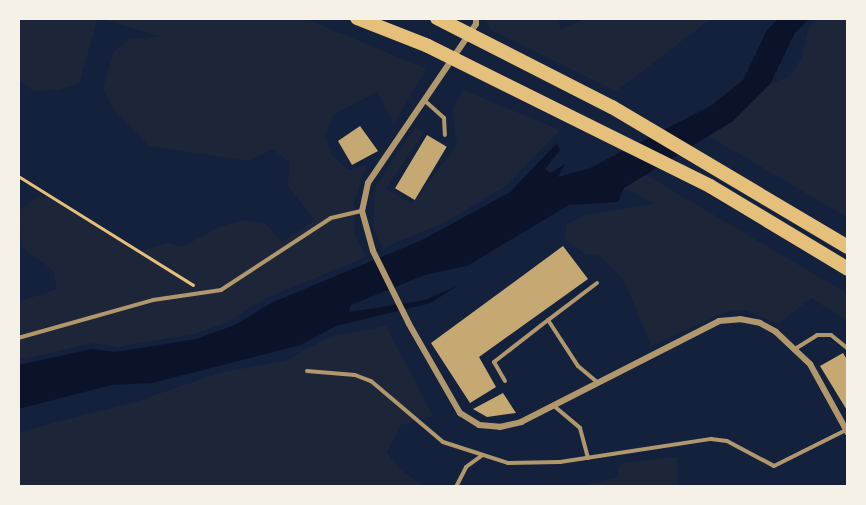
<!DOCTYPE html>
<html>
<head>
<meta charset="utf-8">
<style>
  body { margin:0 }
  #map { position:relative; width:866px; height:505px; overflow:hidden; background:#14213d; font-family:"Noto Serif",serif }
  div>[style] { position:absolute }
  [style*='--x'] { left:calc(var(--x)*1px); top:calc(var(--y)*1px); width:calc(var(--w)*1px); rotate:calc(var(--a)*1deg) }
  .green>* { inset:0; background:#1d2539 }
  .water>* { inset:0; background:#0b132b }
  .building>* { inset:0; background:#c6a872; transform-origin:0 0 }
  .path>* { height:3px; margin:-1.5px; padding:0 1.5px; transform-origin:1.5px; border-radius:1.5px; background:#e5c07b }
  .service>* { height:4px; margin:-2px; padding:0 2px; transform-origin:2px; border-radius:2px; background:#b1986c }
  .minor>* { height:6px; margin:-3px; padding:0 3px; transform-origin:3px; border-radius:3px; background:#b1986c }
  .motorway>* { height:14px; margin:-7px; padding:0 7px; transform-origin:7px; border-radius:7px; background:#e5c07b }
  span { translate:-50% -50%; white-space:nowrap; text-align:center; line-height:1.15; -webkit-text-stroke:6px #f6f1e7; paint-order:stroke }
  .frame { position:absolute; inset:0; border:20px solid #f6f1e7; pointer-events:none }
</style>
</head>
<body>
<div id="map">
  <div class="green">
    <i style="clip-path:polygon(18px 18px,98px 18px,79px 83px,60px 90px,33px 91px,18px 79px)"></i>
    <i style="clip-path:polygon(99px 18px,304px 18px,426px 69px,394px 123px,377px 92px,333px 115px,325px 137px,332px 155px,348px 170px,367px 165px,354px 202px,355px 236px,366px 257px,266px 298px,226px 323px,194px 334px,117px 347px,93px 343px,18px 360px,18px 302px,57px 289px,53px 270px,21px 247px,19px 210px,41px 195px,60px 202px,139px 251px,167px 243px,182px 247px,222px 226px,244px 220px,266px 224px,282px 242px,315px 220px,288px 186px,289px 162px,273px 149px,248px 161px,150px 146px,113px 109px,103px 88px,114px 51px,130px 39px,163px 37px)"></i>
    <i style="clip-path:polygon(485px 18px,558px 18px,561px 29px,586px 18px,712px 18px,616px 91px,491px 30px)"></i>
    <i style="clip-path:polygon(819px 18px,848px 18px,848px 218px,709px 136px,733px 121px,770px 84px,790px 76px,801px 59px,809px 28px)"></i>
    <i style="clip-path:polygon(463px 90px,560px 130px,506px 186px,445px 222px,383px 248px,373px 228px,375px 188px,415px 127px,424px 132px,386px 189px,412px 204px,457px 145px,452px 110px)"></i>
    <i style="clip-path:polygon(646px 175px,848px 294px,848px 321px,811px 298px,779px 324px,745px 310px,728px 311px,651px 346px,624px 280px,600px 256px,585px 254px,564px 239px,567px 224px,586px 215px,654px 204px,624px 188px)"></i>
    <i style="clip-path:polygon(386px 326px,433px 416px,401px 425px,387px 453px,401px 470px,425px 487px,18px 487px,18px 432px,135px 402px,219px 373px,287px 360px,329px 337px)"></i>
    <i style="clip-path:polygon(677px 457px,677px 487px,574px 487px,616px 478px,621px 463px)"></i>
  </div>
  <div class="water">
    <i style="clip-path:polygon(779px 18px,810px 18px,795px 33px,770px 84px,733px 121px,624px 188px,618px 202px,569px 205px,467px 266px,425px 275px,351px 305px,349px 312px,425px 300px,457px 286px,431px 303px,336px 326px,301px 345px,152px 383px,112px 385px,18px 409px,18px 365px,92px 349px,115px 352px,196px 339px,235px 325px,271px 303px,422px 240px,510px 192px,557px 143px,560px 150px,545px 169px,550px 173px,565px 164px,558px 177px,590px 168px,712px 105px,743px 80px,767px 30px)"></i>
  </div>
  <div class="building">
    <i style="clip-path:polygon(360px 126px,378px 151px,352px 165px,338px 141px)"></i>
    <i style="left:427px;top:135px;width:23px;height:62px;rotate:31deg"></i>
    <i style="clip-path:polygon(563px 246px,588px 279px,479px 357px,496px 387px,470px 403px,431px 343px)"></i>
    <i style="clip-path:polygon(843px 353px,848px 361px,848px 412px,820px 366px)"></i>
    <i style="clip-path:polygon(503px 393px,516px 413px,487px 417px,473px 409px)"></i>
  </div>
  <div class="path">
    <i style="--x:18;--y:176;--w:206;--a:31.9"></i>
  </div>
  <div class="service">
    <i style="--x:424;--y:100;--w:27;--a:42"></i>
    <i style="--x:444;--y:118;--w:17;--a:87"></i>
    <i style="--x:597;--y:283;--w:61;--a:142.9"></i>
    <i style="--x:548;--y:320;--w:55;--a:56.9"></i>
    <i style="--x:578;--y:366;--w:26;--a:40"></i>
    <i style="--x:18;--y:338;--w:140;--a:-15.7"></i>
    <i style="--x:153;--y:300;--w:69;--a:-8.4"></i>
    <i style="--x:221;--y:290;--w:131;--a:-33.2"></i>
    <i style="--x:331;--y:218;--w:32;--a:-13"></i>
    <i style="--x:795;--y:349;--w:26;--a:-32"></i>
    <i style="--x:817;--y:335;--w:14;--a:0"></i>
    <i style="--x:831;--y:335;--w:22;--a:39"></i>
    <i style="--x:307;--y:371;--w:48;--a:4.8"></i>
    <i style="--x:355;--y:375;--w:17;--a:21"></i>
    <i style="--x:371;--y:381;--w:94;--a:40.3"></i>
    <i style="--x:443;--y:442;--w:68;--a:17.9"></i>
    <i style="--x:508;--y:463;--w:52;--a:-1.1"></i>
    <i style="--x:560;--y:462;--w:153;--a:-8.7"></i>
    <i style="--x:711;--y:439;--w:16;--a:7"></i>
    <i style="--x:727;--y:441;--w:53;--a:28"></i>
    <i style="--x:774;--y:466;--w:80;--a:-26.6"></i>
    <i style="--x:505;--y:381;--w:22;--a:-120"></i>
    <i style="--x:494;--y:362;--w:68;--a:-37.9"></i>
    <i style="--x:554;--y:406;--w:34;--a:40"></i>
    <i style="--x:580;--y:428;--w:31;--a:75"></i>
    <i style="--x:456;--y:487;--w:22;--a:-63"></i>
    <i style="--x:466;--y:467;--w:19;--a:-36"></i>
  </div>
  <div class="minor">
    <i style="--x:476;--y:18;--w:6;--a:90"></i>
    <i style="--x:476;--y:24;--w:192;--a:124.2"></i>
    <i style="--x:368;--y:183;--w:29;--a:102"></i>
    <i style="--x:362;--y:211;--w:41;--a:74.6"></i>
    <i style="--x:373;--y:251;--w:81;--a:63.7"></i>
    <i style="--x:409;--y:324;--w:103;--a:60.2"></i>
    <i style="--x:460;--y:413;--w:22;--a:32"></i>
    <i style="--x:479;--y:425;--w:21;--a:5"></i>
    <i style="--x:500;--y:427;--w:22;--a:-13"></i>
    <i style="--x:521;--y:422;--w:222;--a:-27"></i>
    <i style="--x:719;--y:321;--w:21;--a:-5"></i>
    <i style="--x:740;--y:319;--w:20;--a:11"></i>
    <i style="--x:760;--y:323;--w:18;--a:29"></i>
    <i style="--x:776;--y:332;--w:47;--a:43.3"></i>
    <i style="--x:810;--y:364;--w:79;--a:61.2"></i>
  </div>
  <div class="motorway">
    <i style="--x:357;--y:18;--w:76;--a:21.5"></i>
    <i style="--x:428;--y:46;--w:315;--a:26.4"></i>
    <i style="--x:710;--y:186;--w:161;--a:31"></i>
    <i style="--x:437;--y:18;--w:196;--a:27"></i>
    <i style="--x:612;--y:107;--w:274;--a:30.7"></i>
  </div>
  <div class="frame"></div>
</div>
</body>
</html>
